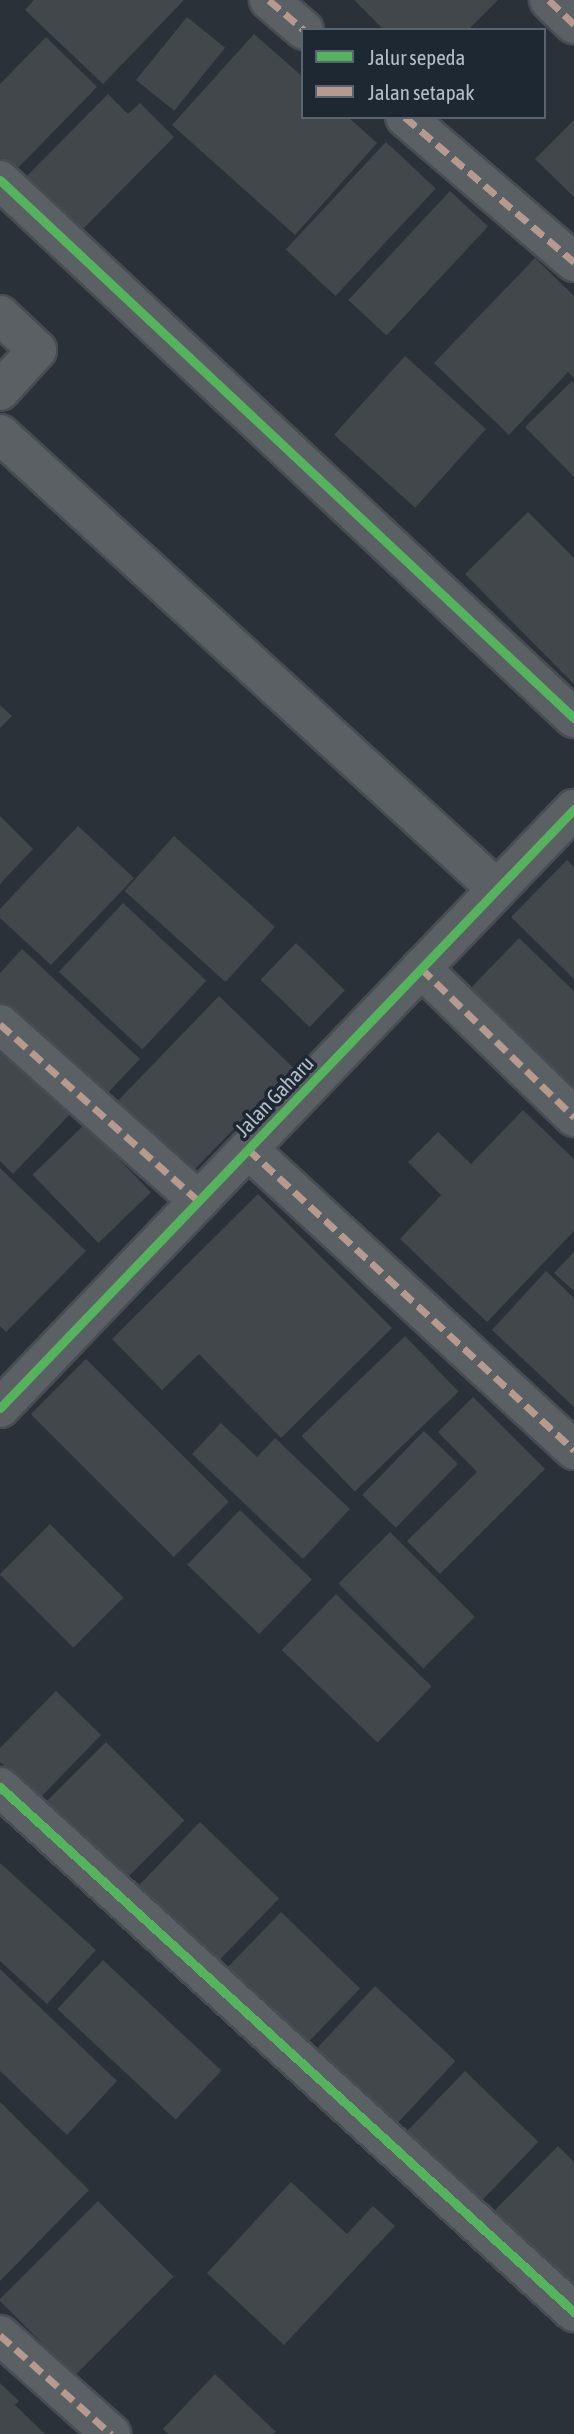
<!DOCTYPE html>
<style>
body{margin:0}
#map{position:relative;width:574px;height:2434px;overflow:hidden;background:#2b3138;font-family:"Asap Condensed",sans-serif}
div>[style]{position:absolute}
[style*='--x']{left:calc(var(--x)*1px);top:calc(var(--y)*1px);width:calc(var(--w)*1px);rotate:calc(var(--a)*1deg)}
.building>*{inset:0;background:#42474c;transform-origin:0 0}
.roads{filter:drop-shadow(2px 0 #484d53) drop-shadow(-2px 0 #484d53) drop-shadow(0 2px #484d53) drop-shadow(0 -2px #484d53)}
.minor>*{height:38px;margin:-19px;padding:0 19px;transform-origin:19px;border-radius:19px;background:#5b6065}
.quiet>*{height:7px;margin-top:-3.5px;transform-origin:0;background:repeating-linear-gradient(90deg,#b69a8f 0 14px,transparent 0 21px)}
.cycleway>*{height:9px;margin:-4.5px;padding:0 4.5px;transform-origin:4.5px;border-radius:4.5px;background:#56b35d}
span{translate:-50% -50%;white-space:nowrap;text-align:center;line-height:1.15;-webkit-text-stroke:7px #1e2832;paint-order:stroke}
.street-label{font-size:21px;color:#b5bec8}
.legend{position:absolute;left:301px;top:28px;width:245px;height:91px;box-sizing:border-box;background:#1e2832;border:2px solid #5a646e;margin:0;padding:9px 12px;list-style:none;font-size:21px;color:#b5bec8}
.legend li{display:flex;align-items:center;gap:14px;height:35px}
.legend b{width:35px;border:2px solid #5a646e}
</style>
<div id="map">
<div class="building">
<i style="clip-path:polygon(34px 0,184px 0,103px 84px,25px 10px)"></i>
<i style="clip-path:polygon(354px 0,498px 0,468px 30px,384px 30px)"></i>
<i style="left:187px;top:17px;width:49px;height:81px;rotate:39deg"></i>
<i style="clip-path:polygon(254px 34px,303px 77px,303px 117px,348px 117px,377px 143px,295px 235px,172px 125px)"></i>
<i style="clip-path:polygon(46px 37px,97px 87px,14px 172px,0 158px,0 84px)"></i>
<i style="clip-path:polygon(108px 94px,128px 114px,140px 103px,174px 137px,75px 237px,18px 185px)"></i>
<i style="clip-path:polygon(574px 120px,574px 197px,535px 159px)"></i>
<i style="left:386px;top:142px;width:68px;height:147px;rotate:43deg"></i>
<i style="left:450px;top:191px;width:52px;height:149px;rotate:43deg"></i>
<i style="clip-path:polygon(535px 258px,574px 296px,574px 378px,568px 372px,509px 435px,434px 363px)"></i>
<i style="left:405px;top:356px;width:109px;height:106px;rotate:42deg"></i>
<i style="clip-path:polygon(572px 381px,574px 384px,574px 477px,525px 427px)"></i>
<i style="clip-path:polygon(528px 512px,574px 558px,574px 684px,465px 574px)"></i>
<i style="clip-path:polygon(0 705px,12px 716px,0 728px)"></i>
<i style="clip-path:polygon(0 816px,33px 849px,0 884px)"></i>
<i style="clip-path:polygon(78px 826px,134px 878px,51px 965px,0 918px,0 909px)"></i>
<i style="left:174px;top:836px;width:136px;height:74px;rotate:42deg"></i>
<i style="clip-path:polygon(567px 860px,574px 867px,574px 979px,511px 917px)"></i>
<i style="left:123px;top:903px;width:114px;height:94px;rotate:43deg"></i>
<i style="clip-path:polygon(519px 938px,574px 991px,574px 1097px,466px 993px)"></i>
<i style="left:296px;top:943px;width:68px;height:51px;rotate:44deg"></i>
<i style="clip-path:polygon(22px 949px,140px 1059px,98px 1103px,0 1012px,0 973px)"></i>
<i style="left:219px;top:996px;width:103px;height:148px;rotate:44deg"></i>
<i style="clip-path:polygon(0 1043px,72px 1112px,13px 1174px,0 1161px)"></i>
<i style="clip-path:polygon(523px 1110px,574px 1159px,574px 1231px,487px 1322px,400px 1239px,441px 1195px,408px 1162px,438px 1132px,471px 1164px)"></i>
<i style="left:85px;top:1124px;width:95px;height:73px;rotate:46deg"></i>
<i style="clip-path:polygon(0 1168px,86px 1251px,6px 1332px,0 1326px)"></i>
<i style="clip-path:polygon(258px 1194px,392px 1328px,281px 1438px,199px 1354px,162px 1390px,112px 1339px)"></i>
<i style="clip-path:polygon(574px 1252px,574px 1291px,554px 1273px)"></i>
<i style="clip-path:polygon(546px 1271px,574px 1298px,574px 1407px,492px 1330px)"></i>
<i style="left:405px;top:1336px;width:77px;height:144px;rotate:46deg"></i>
<i style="left:86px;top:1359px;width:202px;height:78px;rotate:45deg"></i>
<i style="clip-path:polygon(473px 1397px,545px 1469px,440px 1574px,407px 1541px,477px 1472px,438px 1432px)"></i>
<i style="clip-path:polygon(221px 1423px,257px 1457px,275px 1438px,350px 1509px,303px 1559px,192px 1454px)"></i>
<i style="left:424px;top:1431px;width:47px;height:89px;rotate:44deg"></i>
<i style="left:240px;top:1510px;width:100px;height:76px;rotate:44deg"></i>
<i style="left:50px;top:1524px;width:104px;height:71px;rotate:45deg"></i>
<i style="left:390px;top:1532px;width:120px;height:73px;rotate:45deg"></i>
<i style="left:336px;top:1594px;width:133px;height:78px;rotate:44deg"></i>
<i style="clip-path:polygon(56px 1691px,101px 1735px,38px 1800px,0 1762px,0 1748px)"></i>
<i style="left:106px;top:1742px;width:111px;height:86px;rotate:45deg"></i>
<i style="left:200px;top:1822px;width:110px;height:91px;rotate:44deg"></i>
<i style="clip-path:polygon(0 1863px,96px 1950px,47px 2004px,0 1961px)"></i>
<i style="left:281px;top:1912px;width:110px;height:78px;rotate:44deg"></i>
<i style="left:103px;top:1960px;width:162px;height:67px;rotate:43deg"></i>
<i style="clip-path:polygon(0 1969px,117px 2081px,67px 2135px,0 2071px)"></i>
<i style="left:375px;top:1986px;width:110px;height:95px;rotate:43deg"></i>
<i style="left:465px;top:2071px;width:102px;height:92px;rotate:44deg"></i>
<i style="clip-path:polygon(0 2102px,89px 2190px,0 2281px)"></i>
<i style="clip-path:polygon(558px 2146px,574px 2162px,574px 2283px,563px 2294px,486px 2219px)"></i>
<i style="clip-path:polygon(291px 2182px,347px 2234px,373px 2206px,395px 2226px,284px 2345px,207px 2273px)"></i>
<i style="left:98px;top:2201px;width:107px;height:140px;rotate:45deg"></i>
<i style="clip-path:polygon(215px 2374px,276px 2432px,273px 2434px,168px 2434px,163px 2429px)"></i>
<i style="clip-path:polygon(0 2383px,19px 2401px,15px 2405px,45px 2434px,0 2434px)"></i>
</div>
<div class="roads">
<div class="minor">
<i style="--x:269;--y:0;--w:46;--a:40.6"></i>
<i style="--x:549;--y:0;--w:35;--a:44"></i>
<i style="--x:405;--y:117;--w:223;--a:40.6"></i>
<i style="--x:0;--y:180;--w:787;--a:43.15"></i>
<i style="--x:0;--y:315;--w:51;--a:43.4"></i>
<i style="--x:37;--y:350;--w:55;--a:132.1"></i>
<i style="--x:0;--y:434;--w:674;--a:42.47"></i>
<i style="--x:421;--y:968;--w:214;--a:44.2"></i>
<i style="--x:0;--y:1024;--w:266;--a:41.7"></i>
<i style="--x:248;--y:1149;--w:444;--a:42.7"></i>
<i style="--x:0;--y:1408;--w:830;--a:-46.22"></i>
<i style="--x:0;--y:1787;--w:778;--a:42.45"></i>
<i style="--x:0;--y:2335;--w:149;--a:41.7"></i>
</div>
</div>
<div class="quiet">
<i style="--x:269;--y:0;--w:46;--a:40.6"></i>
<i style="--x:549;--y:0;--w:35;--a:44"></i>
<i style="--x:405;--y:117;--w:223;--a:40.6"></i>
<i style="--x:421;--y:968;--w:214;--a:44.2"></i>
<i style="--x:0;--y:1024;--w:266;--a:41.7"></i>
<i style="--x:248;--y:1149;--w:444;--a:42.7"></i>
<i style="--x:0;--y:2335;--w:149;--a:41.7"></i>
</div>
<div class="cycleway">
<i style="--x:0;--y:180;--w:787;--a:43.15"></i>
<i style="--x:0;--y:1408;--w:830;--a:-46.22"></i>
<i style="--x:0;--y:1787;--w:778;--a:42.45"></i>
</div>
<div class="street-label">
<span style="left:274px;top:1096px;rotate:-46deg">Jalan Gaharu</span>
</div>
<ul class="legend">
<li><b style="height:9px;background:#56b35d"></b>Jalur sepeda</li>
<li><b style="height:9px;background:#b69a8f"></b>Jalan setapak</li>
</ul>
</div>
